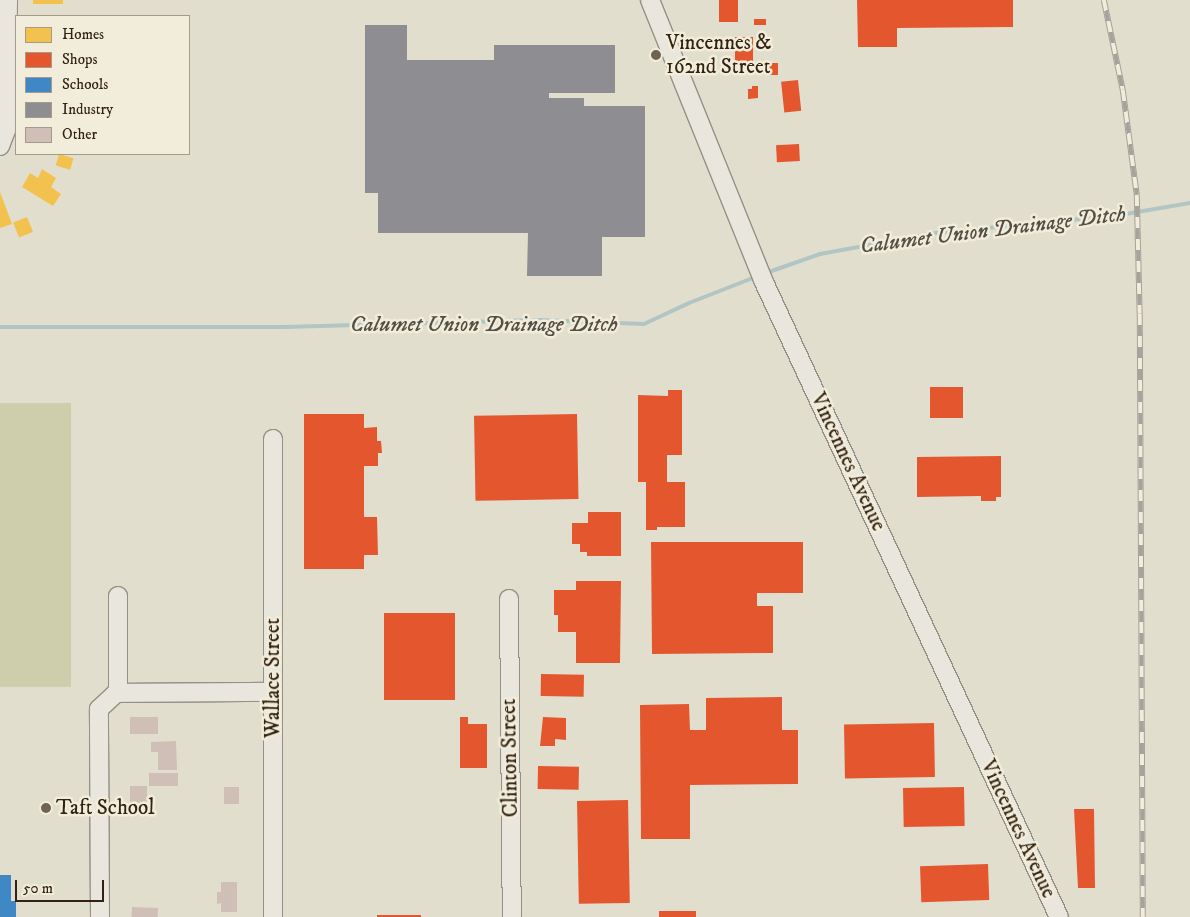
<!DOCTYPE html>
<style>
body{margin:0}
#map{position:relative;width:1190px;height:917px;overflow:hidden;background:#e2dece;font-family:"IM FELL DW Pica",serif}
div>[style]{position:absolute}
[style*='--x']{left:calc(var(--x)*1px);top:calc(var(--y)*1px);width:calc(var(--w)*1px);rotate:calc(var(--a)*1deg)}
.green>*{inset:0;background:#ceceac;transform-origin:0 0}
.homes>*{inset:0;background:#f2c14e;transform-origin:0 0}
.shops>*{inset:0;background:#e4572e;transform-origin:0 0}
.schools>*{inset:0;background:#3f88c5}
.industry>*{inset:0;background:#8d8d92}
.stream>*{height:4px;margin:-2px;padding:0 2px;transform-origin:2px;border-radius:2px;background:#b1c6c4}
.building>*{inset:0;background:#cfbfb6;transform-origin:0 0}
.roads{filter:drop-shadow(1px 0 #959086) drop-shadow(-1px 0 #959086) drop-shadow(0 1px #959086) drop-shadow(0 -1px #959086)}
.minor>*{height:18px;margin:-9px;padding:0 9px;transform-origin:9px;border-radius:9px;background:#e9e6de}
.rail>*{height:5.5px;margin-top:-2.75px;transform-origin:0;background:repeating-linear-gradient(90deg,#f1edda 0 11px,#a6a39c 0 22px);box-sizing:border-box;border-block:1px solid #a6a39c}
.dots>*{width:14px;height:14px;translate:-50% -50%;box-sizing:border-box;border:2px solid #f1edda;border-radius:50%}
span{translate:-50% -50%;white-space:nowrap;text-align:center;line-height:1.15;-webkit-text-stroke:5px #f1edda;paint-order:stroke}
.poi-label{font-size:21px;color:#332113}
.left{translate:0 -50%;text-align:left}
.street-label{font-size:21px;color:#332113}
.water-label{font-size:22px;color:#524f47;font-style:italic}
.legend{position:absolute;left:15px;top:15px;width:175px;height:140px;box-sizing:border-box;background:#f1edda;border:1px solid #a59b8a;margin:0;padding:6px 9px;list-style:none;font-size:15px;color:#332113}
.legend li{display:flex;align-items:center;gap:10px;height:25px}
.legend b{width:25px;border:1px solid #a59b8a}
.scale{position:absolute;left:15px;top:880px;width:89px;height:22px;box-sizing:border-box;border:2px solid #332113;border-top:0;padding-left:6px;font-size:15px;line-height:18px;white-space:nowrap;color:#332113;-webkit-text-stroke:4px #f1edda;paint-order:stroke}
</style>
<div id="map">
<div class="green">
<i style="left:0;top:403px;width:71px;height:284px"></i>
</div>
<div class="homes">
<i style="left:33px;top:0;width:30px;height:4px"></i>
<i style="left:59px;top:154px;width:15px;height:12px;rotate:16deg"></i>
<i style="clip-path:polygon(42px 169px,56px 178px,51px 187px,61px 194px,53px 206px,22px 187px,30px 173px,38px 178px)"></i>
<i style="clip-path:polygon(0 192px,12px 224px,0 228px)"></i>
<i style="left:27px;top:217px;width:16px;height:15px;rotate:68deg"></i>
</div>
<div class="shops">
<i style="left:719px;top:0;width:19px;height:22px"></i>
<i style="clip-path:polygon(857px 0,1013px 0,1013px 27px,897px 28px,897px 47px,858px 47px)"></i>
<i style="left:754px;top:19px;width:12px;height:6px"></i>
<i style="left:735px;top:37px;width:18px;height:29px"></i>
<i style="left:767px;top:63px;width:11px;height:12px"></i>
<i style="left:798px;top:80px;width:31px;height:17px;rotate:84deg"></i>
<i style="clip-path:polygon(752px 86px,758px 86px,758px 98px,748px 99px,748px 89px,752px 89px)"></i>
<i style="left:799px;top:144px;width:17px;height:23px;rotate:87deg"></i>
<i style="left:930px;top:387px;width:33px;height:31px"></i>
<i style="clip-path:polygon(668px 390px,682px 390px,682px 455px,667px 455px,667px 482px,685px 482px,685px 527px,657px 527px,657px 530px,646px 530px,646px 482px,638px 482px,638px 395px,668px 396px)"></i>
<i style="clip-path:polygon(304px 414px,364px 414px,364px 428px,377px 427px,377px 441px,381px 441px,382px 453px,378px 453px,378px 466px,364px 466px,364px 517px,377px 517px,378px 555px,364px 555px,364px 569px,304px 569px)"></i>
<i style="left:577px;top:414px;width:85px;height:103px;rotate:89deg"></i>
<i style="clip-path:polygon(1001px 456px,1001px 497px,996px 497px,996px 501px,981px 501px,981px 496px,917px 497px,917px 457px)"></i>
<i style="clip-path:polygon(588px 512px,621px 512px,621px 556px,587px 556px,587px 552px,580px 552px,580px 544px,572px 544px,572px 523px,588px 523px)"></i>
<i style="clip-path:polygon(651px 542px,803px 542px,803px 593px,757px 593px,757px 606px,773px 606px,773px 653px,652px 654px)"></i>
<i style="clip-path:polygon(576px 581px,621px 581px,620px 663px,576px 663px,576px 632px,558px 632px,558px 615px,554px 615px,554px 590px,576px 590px)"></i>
<i style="left:455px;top:613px;width:87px;height:71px;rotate:90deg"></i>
<i style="left:541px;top:674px;width:43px;height:22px;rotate:1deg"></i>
<i style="clip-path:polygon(782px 697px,782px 730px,798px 730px,798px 784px,690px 785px,690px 839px,641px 839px,640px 705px,689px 704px,690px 730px,706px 730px,706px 698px)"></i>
<i style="clip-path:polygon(460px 717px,468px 717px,468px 724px,487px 724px,487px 768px,460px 768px)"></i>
<i style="clip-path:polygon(543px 717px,566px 718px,566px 740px,555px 739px,555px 746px,540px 746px)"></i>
<i style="left:934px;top:723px;width:54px;height:90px;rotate:89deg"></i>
<i style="left:538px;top:766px;width:41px;height:23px;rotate:1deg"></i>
<i style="left:964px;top:787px;width:39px;height:61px;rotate:89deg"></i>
<i style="left:628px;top:800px;width:103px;height:51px;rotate:89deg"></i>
<i style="clip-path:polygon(1074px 809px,1094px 809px,1095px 888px,1078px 888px)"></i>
<i style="left:988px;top:864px;width:36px;height:68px;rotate:88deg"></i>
<i style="left:659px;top:911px;width:37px;height:6px"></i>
<i style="left:377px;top:915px;width:44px;height:2px"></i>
</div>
<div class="schools">
<i style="clip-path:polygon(0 875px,11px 875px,11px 901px,16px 901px,16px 917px,0 917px)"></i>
</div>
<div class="industry">
<i style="clip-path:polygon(365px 25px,407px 25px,407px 60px,494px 60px,494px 45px,615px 45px,615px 93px,549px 93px,549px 98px,584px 98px,584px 106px,645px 106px,645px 237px,602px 237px,602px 276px,527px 276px,528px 233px,378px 233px,378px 193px,365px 193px)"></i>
</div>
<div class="stream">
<i style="--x:766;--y:273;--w:57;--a:-19.4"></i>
<i style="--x:820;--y:254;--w:118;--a:-10.3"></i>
<i style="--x:936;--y:233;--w:179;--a:-5.5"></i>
<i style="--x:1114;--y:216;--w:77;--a:-9.7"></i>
<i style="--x:0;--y:327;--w:285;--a:0"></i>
<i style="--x:285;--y:327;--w:254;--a:-1.6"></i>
<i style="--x:539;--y:320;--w:105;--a:2.2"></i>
<i style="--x:644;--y:324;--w:50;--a:-25"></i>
<i style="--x:689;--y:303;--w:74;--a:-21.4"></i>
</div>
<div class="building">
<i style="left:158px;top:717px;width:17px;height:28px;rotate:90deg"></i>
<i style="clip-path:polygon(176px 741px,177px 770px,158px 770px,158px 752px,151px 752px,151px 742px)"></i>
<i style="left:149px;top:773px;width:29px;height:13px"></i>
<i style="left:130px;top:786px;width:17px;height:25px"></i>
<i style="left:224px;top:787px;width:15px;height:17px"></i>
<i style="clip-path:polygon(221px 882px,237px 882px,237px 912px,221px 912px,221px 903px,217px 904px,217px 892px,221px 892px)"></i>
<i style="left:132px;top:907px;width:26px;height:10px;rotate:2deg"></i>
</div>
<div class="roads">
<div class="minor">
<i style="--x:650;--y:0;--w:302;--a:68"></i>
<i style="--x:763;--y:280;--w:702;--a:65.08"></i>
<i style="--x:0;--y:146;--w:17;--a:-69"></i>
<i style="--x:6;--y:130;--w:130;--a:-89.1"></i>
<i style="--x:273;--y:439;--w:478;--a:90"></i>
<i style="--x:509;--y:599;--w:318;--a:89.5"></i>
<i style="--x:118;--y:693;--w:97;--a:-90"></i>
<i style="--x:100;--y:917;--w:208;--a:-90.3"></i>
<i style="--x:99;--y:709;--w:23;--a:-43"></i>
<i style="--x:116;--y:693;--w:157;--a:-0.4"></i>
</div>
</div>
<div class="rail">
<i style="--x:1104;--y:0;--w:92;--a:78.1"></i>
<i style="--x:1123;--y:90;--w:106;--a:82.4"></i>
<i style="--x:1137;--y:195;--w:119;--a:88.6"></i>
<i style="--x:1140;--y:314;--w:603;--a:89.71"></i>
</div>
<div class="dots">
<i style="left:656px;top:55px;background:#706354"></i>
<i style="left:46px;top:808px;background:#706354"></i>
</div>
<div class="poi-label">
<span class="left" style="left:666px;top:55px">Vincennes &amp;<br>162nd Street</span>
<span class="left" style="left:56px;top:808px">Taft School</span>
</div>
<div class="street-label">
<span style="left:848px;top:462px;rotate:65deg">Vincennes Avenue</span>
<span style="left:273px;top:678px;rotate:-90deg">Wallace Street</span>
<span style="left:510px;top:758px;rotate:-91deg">Clinton Street</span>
<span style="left:1018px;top:829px;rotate:65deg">Vincennes Avenue</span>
</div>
<div class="water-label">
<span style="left:993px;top:230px;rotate:-7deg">Calumet Union Drainage Ditch</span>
<span style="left:484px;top:325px">Calumet Union Drainage Ditch</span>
</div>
<ul class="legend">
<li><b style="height:14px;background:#f2c14e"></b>Homes</li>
<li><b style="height:14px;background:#e4572e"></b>Shops</li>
<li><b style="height:14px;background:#3f88c5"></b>Schools</li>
<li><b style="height:14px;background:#8d8d92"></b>Industry</li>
<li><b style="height:14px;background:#cfbfb6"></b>Other</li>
</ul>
<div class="scale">50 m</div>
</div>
